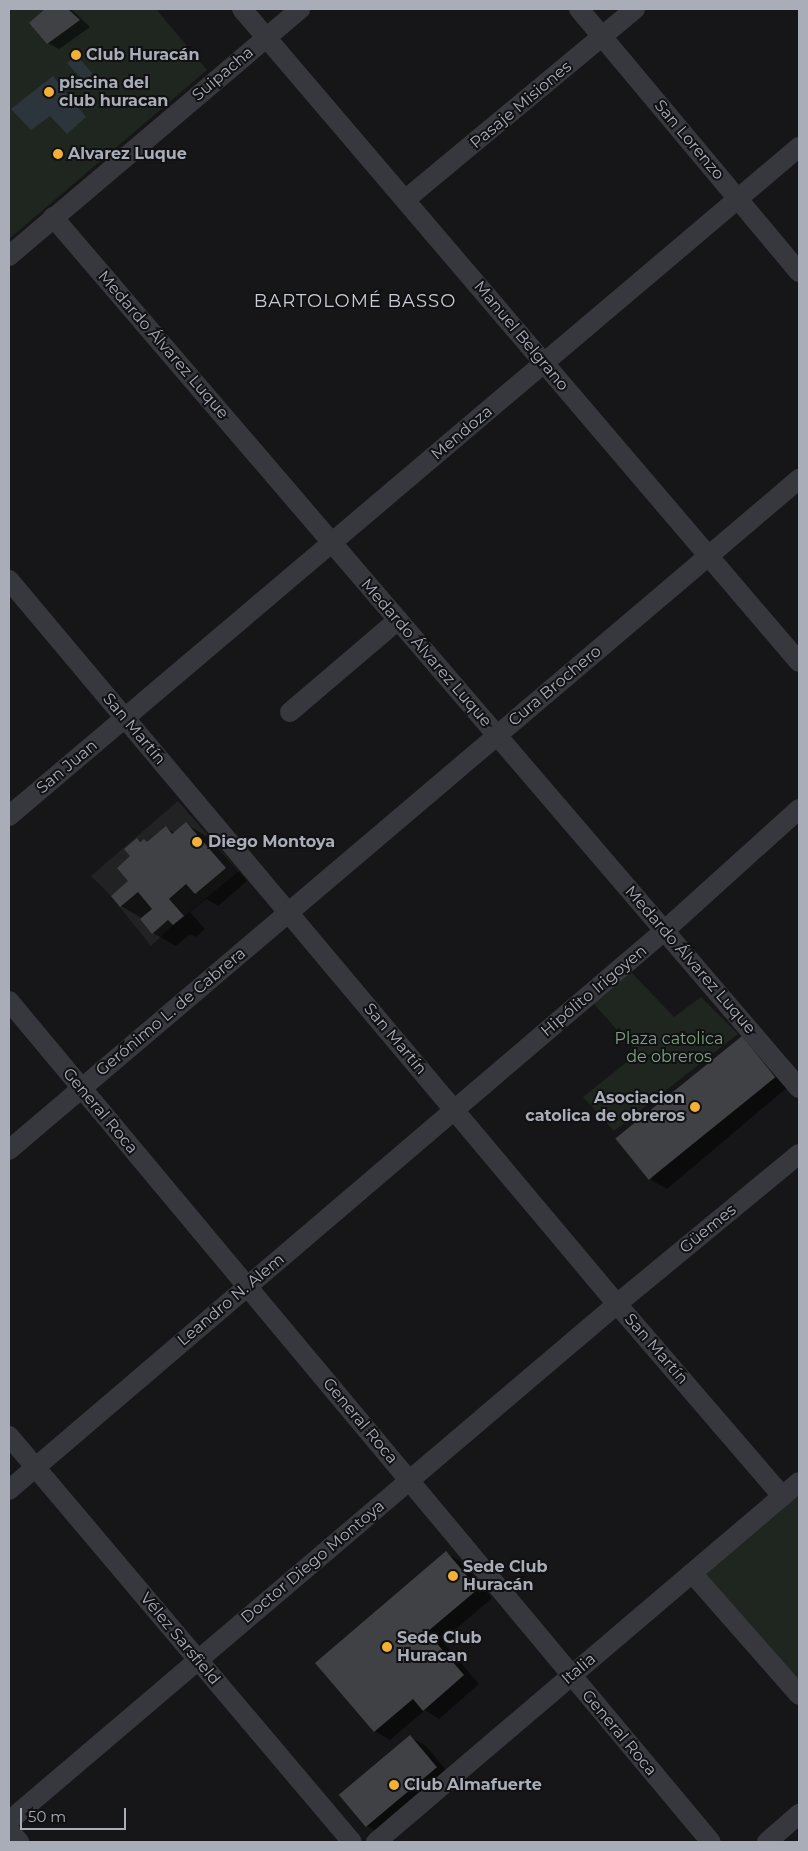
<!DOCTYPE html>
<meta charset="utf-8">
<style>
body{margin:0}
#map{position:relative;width:808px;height:1851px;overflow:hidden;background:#161618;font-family:Montserrat,sans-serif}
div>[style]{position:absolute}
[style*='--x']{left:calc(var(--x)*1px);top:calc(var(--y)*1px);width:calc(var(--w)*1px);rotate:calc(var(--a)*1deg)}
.built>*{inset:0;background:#222225}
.green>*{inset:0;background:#1e261f}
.water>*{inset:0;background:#2c353c;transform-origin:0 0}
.shadow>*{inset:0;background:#0007}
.building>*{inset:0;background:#404145;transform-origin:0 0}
.minor>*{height:20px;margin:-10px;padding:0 10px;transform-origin:10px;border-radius:10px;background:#37383d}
.dots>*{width:14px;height:14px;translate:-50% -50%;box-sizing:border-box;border:2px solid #111113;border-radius:50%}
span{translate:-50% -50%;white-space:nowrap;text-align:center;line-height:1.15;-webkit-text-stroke:4px #111113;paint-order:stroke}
.poi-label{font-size:16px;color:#a8adb8;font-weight:700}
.left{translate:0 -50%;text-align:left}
.right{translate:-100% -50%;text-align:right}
.street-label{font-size:16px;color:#a8adb8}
.park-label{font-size:16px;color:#7fa381}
.neighbourhood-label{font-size:18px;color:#c9ccd4;letter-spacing:1px}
.frame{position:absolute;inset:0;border:10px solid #a8adb8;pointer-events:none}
.scale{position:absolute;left:20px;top:1808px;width:106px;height:22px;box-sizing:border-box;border:2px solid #a8adb8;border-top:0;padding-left:6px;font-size:15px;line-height:18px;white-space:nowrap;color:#a8adb8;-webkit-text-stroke:4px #111113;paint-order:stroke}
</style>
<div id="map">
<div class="built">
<i style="clip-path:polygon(178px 801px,239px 871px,173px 925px,151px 946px,111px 896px,91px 876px)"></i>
</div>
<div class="green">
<i style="clip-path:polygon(9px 9px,156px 9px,207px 70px,9px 239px)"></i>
<i style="clip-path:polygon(631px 972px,674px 1017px,701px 997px,738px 1034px,614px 1131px,583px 1097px,638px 1053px,593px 1003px)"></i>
<i style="clip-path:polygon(799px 1493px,799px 1683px,702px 1573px)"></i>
</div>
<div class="water">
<i style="left:76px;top:55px;width:25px;height:12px;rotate:48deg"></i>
<i style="clip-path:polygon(53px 76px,86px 117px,67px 134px,50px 116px,31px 130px,11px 109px)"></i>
</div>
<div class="shadow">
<i style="clip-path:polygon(47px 9px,71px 9px,90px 27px,59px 49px,48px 43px,31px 23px)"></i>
<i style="clip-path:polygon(186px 824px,208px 837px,247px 881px,218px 906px,206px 899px,190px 912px,205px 929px,196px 937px,190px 934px,176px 946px,153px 933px,143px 919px,121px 906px,113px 896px,130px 881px,132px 856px,137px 840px,148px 843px,166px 828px,175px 833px)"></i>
<i style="clip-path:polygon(742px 1038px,789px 1086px,667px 1189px,651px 1180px)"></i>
<i style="clip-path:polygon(446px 1553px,461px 1562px,492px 1598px,442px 1641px,479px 1684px,439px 1719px,425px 1710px,390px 1740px,375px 1731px)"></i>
<i style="clip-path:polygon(410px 1737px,426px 1746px,451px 1776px,383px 1835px,367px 1826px)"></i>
</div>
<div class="building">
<i style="clip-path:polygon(45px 9px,68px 9px,80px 20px,47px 44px,29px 23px)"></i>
<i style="clip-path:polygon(186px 822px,226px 868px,195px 894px,186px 884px,169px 899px,184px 916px,173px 925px,168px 920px,152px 934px,140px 919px,152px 909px,138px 892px,120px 907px,111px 896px,128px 881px,117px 868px,130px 856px,124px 849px,137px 838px,140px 842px,144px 839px,147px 842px,166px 826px,172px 834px)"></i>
<i style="left:742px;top:1036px;width:53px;height:163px;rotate:51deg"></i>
<i style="clip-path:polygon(446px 1551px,478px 1589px,427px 1632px,464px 1675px,423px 1711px,413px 1699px,374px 1732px,315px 1663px)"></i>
<i style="left:410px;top:1735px;width:42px;height:93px;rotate:50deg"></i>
</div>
<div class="minor">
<i style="--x:242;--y:9;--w:858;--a:49.54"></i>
<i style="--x:579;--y:9;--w:343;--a:50.1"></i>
<i style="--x:405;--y:200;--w:299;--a:-39.7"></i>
<i style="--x:53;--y:217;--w:1147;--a:49.42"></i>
<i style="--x:9;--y:256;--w:382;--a:-40.3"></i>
<i style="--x:9;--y:580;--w:945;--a:49.98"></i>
<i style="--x:617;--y:1304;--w:253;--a:49.3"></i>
<i style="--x:290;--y:712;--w:142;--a:-40.4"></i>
<i style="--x:9;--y:816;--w:1035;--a:-40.26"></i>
<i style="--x:9;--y:1001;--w:1095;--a:50.15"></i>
<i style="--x:9;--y:1150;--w:1037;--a:-40.34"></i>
<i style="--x:9;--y:1436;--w:531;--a:49.81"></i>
<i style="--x:9;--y:1490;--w:861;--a:-40.48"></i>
<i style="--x:664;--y:931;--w:182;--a:-42.1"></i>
<i style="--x:692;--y:1573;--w:162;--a:48.7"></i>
<i style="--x:9;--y:1821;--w:798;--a:-40.38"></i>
<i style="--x:617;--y:1304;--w:236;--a:-39.5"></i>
<i style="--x:9;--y:1830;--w:16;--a:50"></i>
<i style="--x:376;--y:1842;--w:555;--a:-40.4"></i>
<i style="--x:767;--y:1842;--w:43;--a:-41.2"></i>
</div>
<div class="dots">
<i style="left:76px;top:55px;background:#f2b134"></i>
<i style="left:49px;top:92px;background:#f2b134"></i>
<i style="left:58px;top:154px;background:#f2b134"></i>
<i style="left:197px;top:842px;background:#f2b134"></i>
<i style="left:695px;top:1107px;background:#f2b134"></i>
<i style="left:453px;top:1576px;background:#f2b134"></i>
<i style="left:387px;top:1647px;background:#f2b134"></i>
<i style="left:394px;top:1785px;background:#f2b134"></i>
</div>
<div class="poi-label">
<span class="left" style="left:86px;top:55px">Club Huracán</span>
<span class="left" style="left:59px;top:92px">piscina del<br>club huracan</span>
<span class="left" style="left:68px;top:154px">Alvarez Luque</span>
<span class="left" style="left:208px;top:842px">Diego Montoya</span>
<span class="right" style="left:685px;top:1107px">Asociacion<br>catolica de obreros</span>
<span class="left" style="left:463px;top:1576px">Sede Club<br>Huracán</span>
<span class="left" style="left:397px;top:1647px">Sede Club<br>Huracan</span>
<span class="left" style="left:404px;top:1785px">Club Almafuerte</span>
</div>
<div class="street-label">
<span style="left:223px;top:74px;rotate:-40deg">Suipacha</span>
<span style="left:521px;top:105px;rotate:-40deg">Pasaje Misiones</span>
<span style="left:689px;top:140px;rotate:50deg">San Lorenzo</span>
<span style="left:521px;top:336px;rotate:50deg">Manuel Belgrano</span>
<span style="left:163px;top:345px;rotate:49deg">Medardo Álvarez Luque</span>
<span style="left:462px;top:433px;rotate:-40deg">Mendoza</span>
<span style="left:426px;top:653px;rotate:49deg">Medardo Álvarez Luque</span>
<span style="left:555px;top:686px;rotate:-40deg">Cura Brochero</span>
<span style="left:134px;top:729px;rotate:50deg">San Martín</span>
<span style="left:67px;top:767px;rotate:-40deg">San Juan</span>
<span style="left:690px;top:960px;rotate:49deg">Medardo Álvarez Luque</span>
<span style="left:594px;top:991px;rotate:-40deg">Hipólito Irigoyen</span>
<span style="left:171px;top:1012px;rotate:-40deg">Gerónimo L. de Cabrera</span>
<span style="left:395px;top:1039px;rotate:50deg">San Martín</span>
<span style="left:100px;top:1111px;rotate:50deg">General Roca</span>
<span style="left:708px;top:1229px;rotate:-39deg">Güemes</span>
<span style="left:231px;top:1300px;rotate:-40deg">Leandro N. Alem</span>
<span style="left:656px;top:1349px;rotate:49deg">San Martín</span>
<span style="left:360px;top:1421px;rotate:50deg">General Roca</span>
<span style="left:313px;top:1562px;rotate:-40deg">Doctor Diego Montoya</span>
<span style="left:180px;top:1639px;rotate:50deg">Vélez Sarsfield</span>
<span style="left:579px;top:1669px;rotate:-40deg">Italia</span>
<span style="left:619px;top:1733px;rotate:50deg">General Roca</span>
</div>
<div class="park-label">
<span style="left:669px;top:1048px">Plaza catolica<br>de obreros</span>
</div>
<div class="neighbourhood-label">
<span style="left:355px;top:301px">BARTOLOMÉ BASSO</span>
</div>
<div class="frame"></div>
<div class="scale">50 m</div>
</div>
